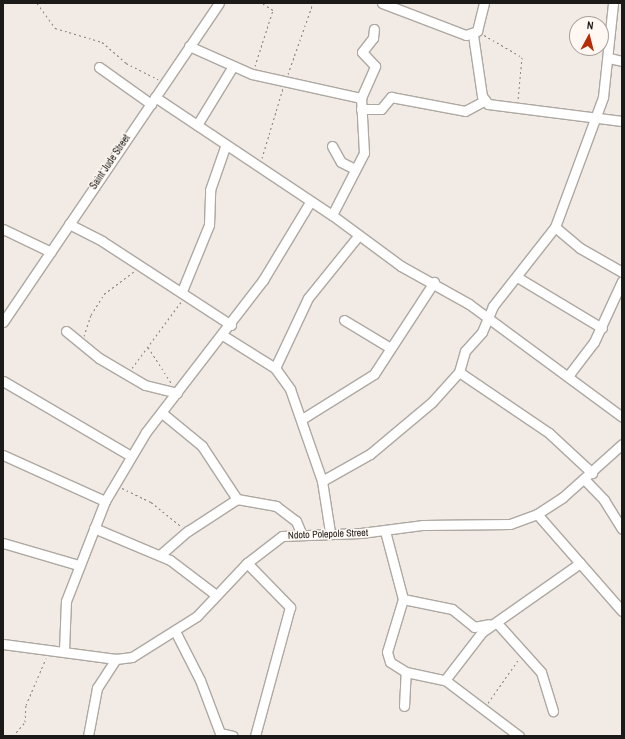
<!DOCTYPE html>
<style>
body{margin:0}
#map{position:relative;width:625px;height:739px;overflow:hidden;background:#f1eae5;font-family:"Archivo Narrow",sans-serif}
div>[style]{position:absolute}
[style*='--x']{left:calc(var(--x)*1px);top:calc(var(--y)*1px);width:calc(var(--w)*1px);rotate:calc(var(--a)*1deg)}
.path>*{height:1px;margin-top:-0.5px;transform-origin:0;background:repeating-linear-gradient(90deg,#888380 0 2px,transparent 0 5px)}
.roads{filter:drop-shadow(1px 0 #aea8a2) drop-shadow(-1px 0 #aea8a2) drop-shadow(0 1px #aea8a2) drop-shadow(0 -1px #aea8a2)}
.minor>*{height:9px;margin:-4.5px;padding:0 4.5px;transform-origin:4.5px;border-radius:4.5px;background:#fff}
span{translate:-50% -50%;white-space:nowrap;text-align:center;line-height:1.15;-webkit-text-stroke:3px #fff8f2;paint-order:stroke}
.street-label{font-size:10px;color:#1c1a18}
.frame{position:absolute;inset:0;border:4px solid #1c1a18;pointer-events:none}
.north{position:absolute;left:569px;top:16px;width:40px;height:40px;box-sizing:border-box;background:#fff8f2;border:1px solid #a49f9b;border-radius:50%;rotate:7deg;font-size:11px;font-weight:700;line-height:16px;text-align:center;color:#1c1a18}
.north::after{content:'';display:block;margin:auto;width:14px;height:18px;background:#b62c07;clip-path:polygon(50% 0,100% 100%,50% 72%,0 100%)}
</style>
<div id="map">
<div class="path">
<i style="--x:37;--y:3;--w:31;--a:54"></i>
<i style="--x:55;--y:28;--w:49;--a:16.6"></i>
<i style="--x:102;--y:42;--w:32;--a:41"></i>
<i style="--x:126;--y:63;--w:36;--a:27"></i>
<i style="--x:484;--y:35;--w:44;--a:30.1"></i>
<i style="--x:522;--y:57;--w:43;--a:95.3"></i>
<i style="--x:255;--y:66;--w:59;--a:-72.2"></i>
<i style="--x:273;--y:10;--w:13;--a:-148"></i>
<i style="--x:288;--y:74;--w:75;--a:-70.6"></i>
<i style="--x:262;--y:158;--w:73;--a:-73.3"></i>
<i style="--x:84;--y:336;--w:22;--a:-72"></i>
<i style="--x:91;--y:315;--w:25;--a:-58"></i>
<i style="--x:104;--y:294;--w:38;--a:-37"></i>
<i style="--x:148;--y:347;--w:44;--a:57"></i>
<i style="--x:132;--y:368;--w:82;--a:-53.4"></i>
<i style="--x:122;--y:488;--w:32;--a:26"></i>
<i style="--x:151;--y:502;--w:38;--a:39"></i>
<i style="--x:488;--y:703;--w:52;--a:-55.1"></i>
<i style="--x:13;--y:736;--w:18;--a:-49"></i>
<i style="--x:25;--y:722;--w:17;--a:-87"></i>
<i style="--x:26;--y:705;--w:51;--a:-66.9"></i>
</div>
<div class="roads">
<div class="minor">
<i style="--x:382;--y:3;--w:90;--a:20.9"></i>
<i style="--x:466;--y:35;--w:12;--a:-20"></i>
<i style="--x:477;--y:31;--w:29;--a:-76"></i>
<i style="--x:473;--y:35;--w:62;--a:81.6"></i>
<i style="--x:482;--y:96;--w:10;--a:53"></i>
<i style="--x:488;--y:104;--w:135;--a:7.2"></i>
<i style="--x:189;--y:46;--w:69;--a:24"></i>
<i style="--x:252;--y:74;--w:112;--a:12.4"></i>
<i style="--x:609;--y:58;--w:13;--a:13"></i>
<i style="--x:99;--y:67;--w:64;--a:35.4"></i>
<i style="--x:155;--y:97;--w:213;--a:33.7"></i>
<i style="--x:332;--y:215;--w:86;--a:36.5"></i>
<i style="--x:401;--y:266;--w:78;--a:29.2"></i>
<i style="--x:469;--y:304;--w:190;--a:36.4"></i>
<i style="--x:361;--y:109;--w:20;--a:0"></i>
<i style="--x:381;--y:109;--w:16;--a:-50"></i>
<i style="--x:391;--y:97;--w:75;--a:10.7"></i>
<i style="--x:465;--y:111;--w:21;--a:-28"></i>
<i style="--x:197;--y:125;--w:69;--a:-58.6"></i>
<i style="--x:332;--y:146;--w:18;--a:61"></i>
<i style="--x:341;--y:162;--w:16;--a:27"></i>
<i style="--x:332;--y:215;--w:70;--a:-62.7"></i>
<i style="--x:364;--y:153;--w:55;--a:-93.1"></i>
<i style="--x:361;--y:98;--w:35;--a:-66"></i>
<i style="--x:375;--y:66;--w:19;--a:-133"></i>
<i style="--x:362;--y:52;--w:18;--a:-52"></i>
<i style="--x:373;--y:38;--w:9;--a:-84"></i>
<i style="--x:69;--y:224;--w:37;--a:27"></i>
<i style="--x:102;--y:241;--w:154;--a:33.1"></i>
<i style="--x:555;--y:227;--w:33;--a:40"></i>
<i style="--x:580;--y:248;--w:48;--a:29.7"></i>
<i style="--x:3;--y:229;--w:53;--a:25.6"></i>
<i style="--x:517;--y:277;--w:99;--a:31"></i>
<i style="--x:182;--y:291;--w:71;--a:-67.8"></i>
<i style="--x:209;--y:225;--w:35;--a:-88"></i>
<i style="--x:210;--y:190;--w:46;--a:-70.8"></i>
<i style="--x:344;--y:320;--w:52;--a:31"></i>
<i style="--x:3;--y:322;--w:385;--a:-55.9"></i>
<i style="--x:66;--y:331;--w:43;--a:39.3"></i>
<i style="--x:99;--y:358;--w:53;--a:30.4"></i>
<i style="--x:145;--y:385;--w:33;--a:14"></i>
<i style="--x:224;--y:336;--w:60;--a:32.1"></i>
<i style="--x:275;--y:368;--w:26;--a:54"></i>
<i style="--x:290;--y:389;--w:97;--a:70.8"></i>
<i style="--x:322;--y:481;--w:52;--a:81.1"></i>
<i style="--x:275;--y:368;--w:77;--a:-64.8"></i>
<i style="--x:308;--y:298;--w:80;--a:-51.1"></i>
<i style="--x:459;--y:372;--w:109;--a:34.1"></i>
<i style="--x:549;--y:433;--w:59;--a:42.9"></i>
<i style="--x:568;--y:376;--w:43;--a:-52.6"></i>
<i style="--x:594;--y:342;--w:67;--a:-65.3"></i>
<i style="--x:3;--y:381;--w:148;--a:30.4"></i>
<i style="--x:162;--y:413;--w:52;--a:39.5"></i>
<i style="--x:202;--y:446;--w:64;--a:56.6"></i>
<i style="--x:237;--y:499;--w:40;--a:10"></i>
<i style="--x:276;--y:506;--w:25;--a:37"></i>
<i style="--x:296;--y:521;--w:13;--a:67"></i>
<i style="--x:302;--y:419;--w:85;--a:-32"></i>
<i style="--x:374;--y:374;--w:110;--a:-56.9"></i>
<i style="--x:3;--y:455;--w:112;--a:24.3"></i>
<i style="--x:585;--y:480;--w:28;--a:46"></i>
<i style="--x:604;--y:500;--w:34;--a:58"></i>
<i style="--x:322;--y:481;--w:55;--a:-29.4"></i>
<i style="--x:370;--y:454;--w:81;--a:-40"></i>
<i style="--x:432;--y:402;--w:40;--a:-48"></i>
<i style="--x:459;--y:372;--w:22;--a:-74"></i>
<i style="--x:465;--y:351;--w:25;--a:-48"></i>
<i style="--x:482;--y:332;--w:28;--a:-67"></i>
<i style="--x:493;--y:306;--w:100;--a:-51.9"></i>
<i style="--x:555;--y:227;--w:139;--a:-69.7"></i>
<i style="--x:603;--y:97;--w:95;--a:-83.9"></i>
<i style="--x:537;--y:514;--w:129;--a:48.8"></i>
<i style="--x:94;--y:528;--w:82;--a:22.8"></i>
<i style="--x:170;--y:560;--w:58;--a:37.3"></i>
<i style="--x:385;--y:531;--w:70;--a:75.2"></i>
<i style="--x:403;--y:599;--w:55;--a:106.8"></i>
<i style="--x:387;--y:652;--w:10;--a:73"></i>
<i style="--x:390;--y:662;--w:19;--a:32"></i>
<i style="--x:406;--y:672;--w:40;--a:12"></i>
<i style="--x:445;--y:680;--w:93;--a:37.1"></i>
<i style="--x:3;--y:543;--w:78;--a:16.3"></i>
<i style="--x:160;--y:555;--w:37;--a:-41"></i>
<i style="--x:188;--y:531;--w:59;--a:-33.1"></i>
<i style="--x:247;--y:563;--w:62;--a:45.7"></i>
<i style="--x:290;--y:607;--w:134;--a:105.2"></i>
<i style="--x:403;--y:599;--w:50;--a:11.5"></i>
<i style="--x:452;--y:609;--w:28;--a:39"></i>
<i style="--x:474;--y:627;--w:15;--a:-11"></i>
<i style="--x:497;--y:623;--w:66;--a:48.1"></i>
<i style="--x:541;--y:672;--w:41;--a:72.9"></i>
<i style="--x:175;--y:631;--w:55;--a:63"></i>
<i style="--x:200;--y:680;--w:60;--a:69.4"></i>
<i style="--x:3;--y:644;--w:114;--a:7.6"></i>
<i style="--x:116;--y:659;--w:16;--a:-7"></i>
<i style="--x:132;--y:657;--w:77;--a:-32.2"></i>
<i style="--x:197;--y:616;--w:73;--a:-46.7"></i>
<i style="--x:247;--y:563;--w:44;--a:-37.6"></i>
<i style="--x:282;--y:536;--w:79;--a:-2.2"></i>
<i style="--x:361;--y:533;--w:63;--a:-7.4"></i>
<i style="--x:423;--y:525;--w:87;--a:-0.7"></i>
<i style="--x:510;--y:524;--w:29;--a:-20"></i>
<i style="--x:537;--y:514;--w:31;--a:-33"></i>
<i style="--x:563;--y:497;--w:79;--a:-41.9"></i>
<i style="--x:64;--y:650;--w:49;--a:-87.7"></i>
<i style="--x:66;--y:601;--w:107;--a:-68.7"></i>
<i style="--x:105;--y:501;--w:80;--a:-59.3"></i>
<i style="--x:146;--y:432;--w:192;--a:-52.4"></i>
<i style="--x:263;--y:280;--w:91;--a:-58.9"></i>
<i style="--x:445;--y:680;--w:61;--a:-52.4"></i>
<i style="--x:482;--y:632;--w:120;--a:-35.1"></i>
<i style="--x:404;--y:706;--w:34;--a:-87"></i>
<i style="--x:221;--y:733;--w:12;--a:14"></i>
<i style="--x:88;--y:736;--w:49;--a:-79.4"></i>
<i style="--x:97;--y:688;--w:35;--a:-57"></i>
</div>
</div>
<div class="street-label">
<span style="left:110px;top:162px;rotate:-56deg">Saint Jude Street</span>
<span style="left:328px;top:534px;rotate:-2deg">Ndoto Polepole Street</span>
</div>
<div class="frame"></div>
<div class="north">N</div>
</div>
